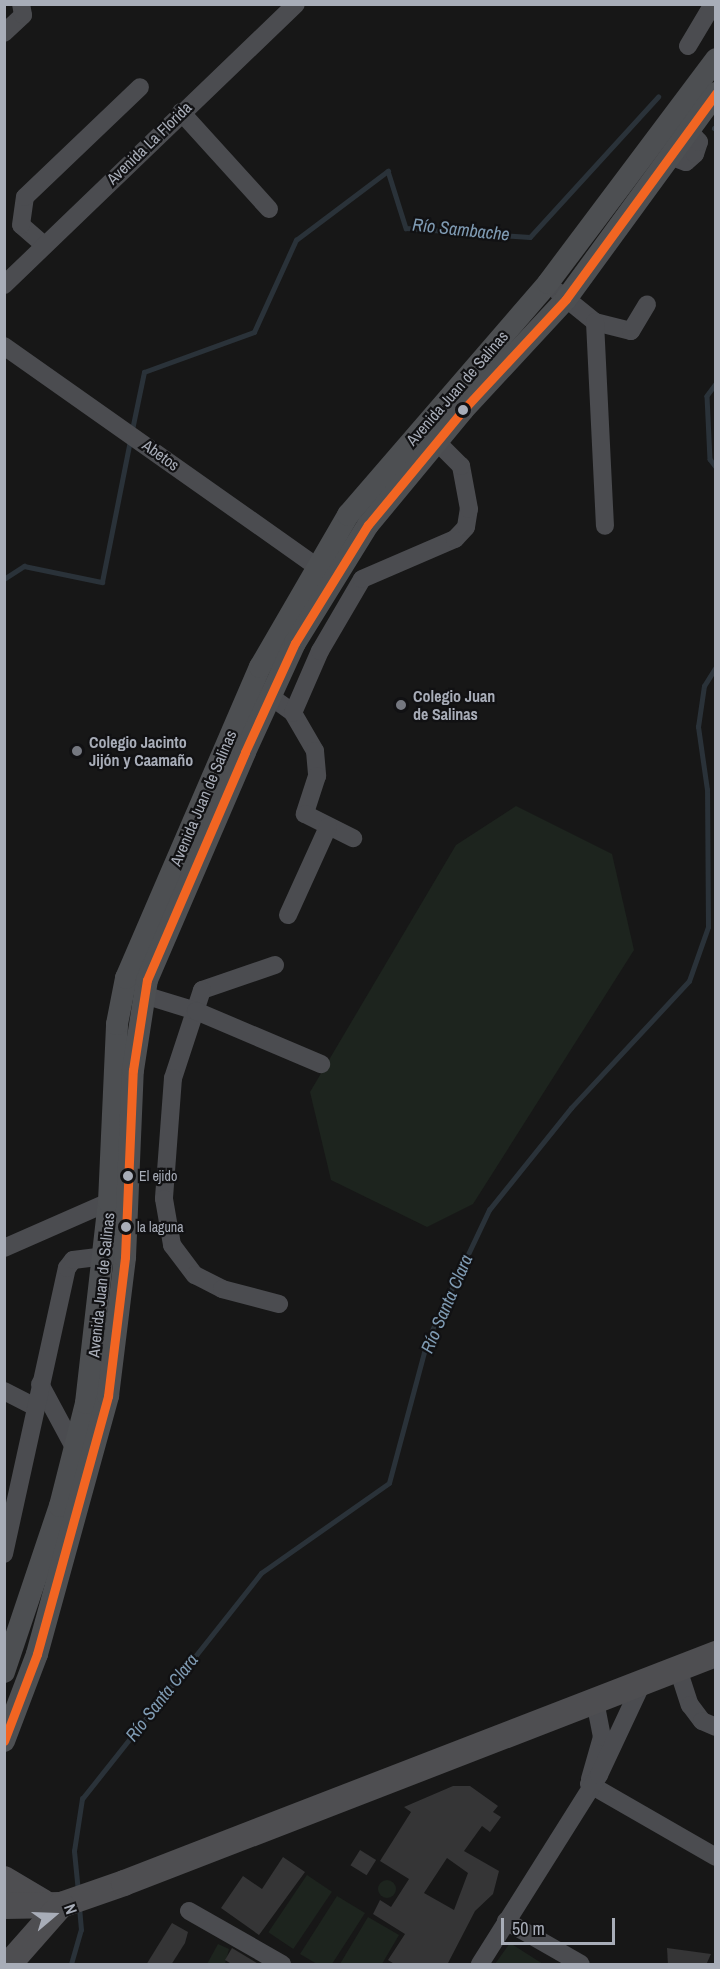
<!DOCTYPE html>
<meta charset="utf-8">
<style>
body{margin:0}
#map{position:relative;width:720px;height:1969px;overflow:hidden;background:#171717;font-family:"Archivo Narrow",sans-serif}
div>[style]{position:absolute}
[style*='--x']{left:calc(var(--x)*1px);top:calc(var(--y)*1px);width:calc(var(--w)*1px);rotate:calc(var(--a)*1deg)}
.green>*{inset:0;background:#1d241e;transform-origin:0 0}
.round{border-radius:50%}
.stream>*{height:4.5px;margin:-2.25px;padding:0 2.25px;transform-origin:2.25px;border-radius:2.25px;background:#2a3239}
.building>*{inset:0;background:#353536;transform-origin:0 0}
.minor>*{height:18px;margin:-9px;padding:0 9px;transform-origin:9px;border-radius:9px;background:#4b4c50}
.major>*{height:22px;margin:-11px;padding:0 11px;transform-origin:11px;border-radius:11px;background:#4d4f52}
.highway>*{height:26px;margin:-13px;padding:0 13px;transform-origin:13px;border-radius:13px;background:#4e4e51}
.bus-1>*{height:9px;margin:-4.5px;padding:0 4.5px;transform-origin:4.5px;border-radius:4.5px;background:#f26522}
.dots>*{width:16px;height:16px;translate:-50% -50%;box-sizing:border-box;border:3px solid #111113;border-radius:50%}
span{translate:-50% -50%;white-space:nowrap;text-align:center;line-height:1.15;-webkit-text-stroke:4.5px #111113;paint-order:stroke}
.bus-label{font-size:14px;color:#a8adb8}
.left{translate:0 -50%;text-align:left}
.street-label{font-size:16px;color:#a8adb8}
.poi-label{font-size:16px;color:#a8adb8;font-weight:700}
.water-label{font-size:18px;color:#7f9bb3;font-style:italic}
.frame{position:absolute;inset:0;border:6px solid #a8adb8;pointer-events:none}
.north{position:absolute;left:24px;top:1885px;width:60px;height:60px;-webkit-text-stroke:4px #111113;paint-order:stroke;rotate:71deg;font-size:16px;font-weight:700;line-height:24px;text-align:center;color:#a8adb8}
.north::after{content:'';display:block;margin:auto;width:21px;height:27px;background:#a8adb8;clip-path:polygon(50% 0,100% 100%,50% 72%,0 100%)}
.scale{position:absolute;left:501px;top:1918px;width:114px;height:27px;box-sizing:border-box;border:3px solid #a8adb8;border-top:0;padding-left:8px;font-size:18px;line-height:21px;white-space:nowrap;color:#a8adb8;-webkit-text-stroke:4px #111113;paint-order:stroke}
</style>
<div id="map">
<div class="green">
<i style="clip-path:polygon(516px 806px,612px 854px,634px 950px,473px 1204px,427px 1227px,331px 1180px,310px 1092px,456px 845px)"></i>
<i style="left:307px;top:1875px;width:30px;height:69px;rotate:34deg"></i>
<i class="round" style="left:378px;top:1880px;width:18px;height:18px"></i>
<i style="clip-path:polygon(337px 1896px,365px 1913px,332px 1964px,317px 1964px,300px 1954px)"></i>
<i style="clip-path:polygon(368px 1917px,399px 1935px,382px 1964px,340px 1964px)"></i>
<i style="clip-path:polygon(510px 1943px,543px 1964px,495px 1964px)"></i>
<i style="clip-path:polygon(218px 1944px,229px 1949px,225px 1964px,207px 1964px)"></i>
</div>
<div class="stream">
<i style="--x:714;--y:128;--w:2;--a:27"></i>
<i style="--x:716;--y:384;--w:15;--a:127"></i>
<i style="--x:707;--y:396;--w:63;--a:87.3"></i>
<i style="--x:710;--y:459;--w:10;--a:53"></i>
<i style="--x:132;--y:430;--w:59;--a:-78.3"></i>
<i style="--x:144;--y:372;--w:117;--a:-20"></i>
<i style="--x:254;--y:332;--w:101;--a:-65.5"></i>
<i style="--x:296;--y:240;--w:115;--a:-36.9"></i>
<i style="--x:388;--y:171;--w:60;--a:72.5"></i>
<i style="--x:406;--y:228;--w:124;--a:4.2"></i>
<i style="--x:530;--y:237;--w:190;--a:-47.6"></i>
<i style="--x:4;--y:579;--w:24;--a:-33"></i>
<i style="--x:24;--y:566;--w:80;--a:11.6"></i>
<i style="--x:102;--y:582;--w:144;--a:-78.8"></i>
<i style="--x:78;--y:1892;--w:41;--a:-95.6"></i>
<i style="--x:74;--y:1851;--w:53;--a:-81.3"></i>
<i style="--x:82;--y:1799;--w:288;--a:-51.6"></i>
<i style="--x:261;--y:1573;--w:156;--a:-35.1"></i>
<i style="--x:389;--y:1483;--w:147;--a:-75"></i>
<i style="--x:427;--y:1341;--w:145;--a:-64.7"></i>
<i style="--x:489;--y:1210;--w:131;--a:-51.2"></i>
<i style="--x:571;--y:1108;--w:173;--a:-47.1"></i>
<i style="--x:689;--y:981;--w:57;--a:-70.6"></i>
<i style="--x:708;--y:927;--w:137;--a:-90.4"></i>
<i style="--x:707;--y:790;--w:64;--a:-98.1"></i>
<i style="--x:698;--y:727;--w:41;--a:-81.7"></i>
<i style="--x:704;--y:686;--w:22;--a:-58"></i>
<i style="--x:71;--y:1964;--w:35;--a:-74"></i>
<i style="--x:81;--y:1930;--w:24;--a:-95"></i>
</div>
<div class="building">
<i style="clip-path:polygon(evenodd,453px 1786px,470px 1786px,498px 1806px,493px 1812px,501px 1817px,490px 1832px,482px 1826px,464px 1851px,499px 1871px,493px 1894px,475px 1911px,447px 1965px,396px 1965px,388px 1960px,405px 1934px,373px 1914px,380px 1900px,391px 1907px,409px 1879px,380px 1861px,411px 1812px,404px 1807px,453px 1786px,447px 1858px,468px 1873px,454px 1910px,424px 1893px,447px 1858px)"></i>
<i style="left:360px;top:1850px;width:19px;height:18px;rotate:32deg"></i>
<i style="clip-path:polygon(283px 1857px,305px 1872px,259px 1935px,221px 1908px,243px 1876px,262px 1889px)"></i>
<i style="clip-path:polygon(172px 1923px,188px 1932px,185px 1943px,171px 1965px,146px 1965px)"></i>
<i style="clip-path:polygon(232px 1948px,260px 1965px,233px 1965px,225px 1960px)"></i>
<i style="clip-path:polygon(667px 1948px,711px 1954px,706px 1965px,668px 1965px)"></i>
</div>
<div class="minor">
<i style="--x:4;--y:33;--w:26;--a:-43"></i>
<i style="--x:23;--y:15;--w:11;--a:-100"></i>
<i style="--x:688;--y:46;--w:49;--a:-59.2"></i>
<i style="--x:181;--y:112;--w:131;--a:47.8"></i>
<i style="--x:670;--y:156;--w:17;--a:21"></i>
<i style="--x:686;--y:162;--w:12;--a:-42"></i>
<i style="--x:695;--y:154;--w:13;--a:-72"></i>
<i style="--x:699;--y:142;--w:16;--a:-130"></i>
<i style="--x:44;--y:245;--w:30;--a:-139"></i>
<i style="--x:21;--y:225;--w:28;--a:-82"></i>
<i style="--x:25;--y:197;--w:159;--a:-43.7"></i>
<i style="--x:4;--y:285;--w:405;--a:-43.9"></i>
<i style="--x:558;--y:292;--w:48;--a:39"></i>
<i style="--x:595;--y:322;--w:37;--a:14"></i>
<i style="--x:631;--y:331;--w:31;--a:-59"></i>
<i style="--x:595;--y:322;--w:204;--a:87.2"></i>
<i style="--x:4;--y:346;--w:383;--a:35.2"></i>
<i style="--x:270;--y:696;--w:29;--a:36"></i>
<i style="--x:293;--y:713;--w:44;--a:59.9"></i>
<i style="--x:315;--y:751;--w:25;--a:85"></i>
<i style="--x:317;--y:776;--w:40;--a:108"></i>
<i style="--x:305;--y:814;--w:54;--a:26.6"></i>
<i style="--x:293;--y:713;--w:68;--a:-66.5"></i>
<i style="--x:320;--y:651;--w:83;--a:-59.7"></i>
<i style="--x:362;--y:579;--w:101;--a:-23.3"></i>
<i style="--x:455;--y:539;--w:16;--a:-47"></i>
<i style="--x:466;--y:527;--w:18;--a:-81"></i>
<i style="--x:469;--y:509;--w:44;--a:-100.5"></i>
<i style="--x:461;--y:466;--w:35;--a:-135"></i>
<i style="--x:288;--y:915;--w:97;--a:-65.6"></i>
<i style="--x:275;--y:965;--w:77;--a:161.1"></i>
<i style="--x:202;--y:990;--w:93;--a:108.2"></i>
<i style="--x:173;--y:1078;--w:121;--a:94.3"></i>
<i style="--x:164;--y:1199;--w:47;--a:80.1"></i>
<i style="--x:172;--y:1245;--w:38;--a:53"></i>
<i style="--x:195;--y:1275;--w:30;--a:27"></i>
<i style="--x:222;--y:1289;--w:59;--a:14.7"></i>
<i style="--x:144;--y:995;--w:54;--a:17.1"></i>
<i style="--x:196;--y:1011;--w:136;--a:23"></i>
<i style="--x:4;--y:1248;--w:115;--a:-23.7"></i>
<i style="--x:40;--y:1384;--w:74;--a:61.7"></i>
<i style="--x:4;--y:1391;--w:33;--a:27"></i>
<i style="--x:4;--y:1554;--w:293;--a:-77.6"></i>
<i style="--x:67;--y:1268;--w:10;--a:-53"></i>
<i style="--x:73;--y:1260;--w:41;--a:-7"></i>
<i style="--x:678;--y:1669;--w:38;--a:72"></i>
<i style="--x:690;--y:1705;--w:20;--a:53"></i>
<i style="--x:702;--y:1721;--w:15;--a:23"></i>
<i style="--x:590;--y:1779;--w:44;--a:-74.1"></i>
<i style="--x:602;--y:1737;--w:37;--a:-101"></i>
<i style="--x:589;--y:1784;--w:146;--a:29.9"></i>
<i style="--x:189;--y:1911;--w:107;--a:29.7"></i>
<i style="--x:506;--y:1921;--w:86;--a:29.8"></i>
<i style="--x:480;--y:1964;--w:223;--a:-57.8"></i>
<i style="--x:599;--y:1775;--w:102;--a:-64.9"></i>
</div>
<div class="major">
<i style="--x:4;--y:1672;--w:175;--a:-71.4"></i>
<i style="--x:60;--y:1506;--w:106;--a:-75.8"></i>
<i style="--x:86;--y:1403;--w:202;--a:-83.5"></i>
<i style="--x:109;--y:1202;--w:178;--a:-87.4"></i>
<i style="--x:117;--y:1024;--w:47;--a:-78.9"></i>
<i style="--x:126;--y:978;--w:339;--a:-66.7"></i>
<i style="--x:260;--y:667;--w:176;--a:-59.9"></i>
<i style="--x:348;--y:515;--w:306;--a:-49.2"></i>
<i style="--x:548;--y:283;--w:280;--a:-53.1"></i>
<i style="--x:4;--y:1741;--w:93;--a:-69.2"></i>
<i style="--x:37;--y:1654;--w:268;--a:-74.6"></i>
<i style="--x:108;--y:1396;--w:140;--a:-83"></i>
<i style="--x:125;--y:1257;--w:187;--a:-87.6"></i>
<i style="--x:133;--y:1070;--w:91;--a:-81.2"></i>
<i style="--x:147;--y:980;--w:248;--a:-66.7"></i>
<i style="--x:245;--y:752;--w:120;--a:-65.4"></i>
<i style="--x:295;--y:643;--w:139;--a:-58.3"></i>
<i style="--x:368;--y:525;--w:149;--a:-50.4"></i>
<i style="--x:463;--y:410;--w:151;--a:-47.1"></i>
<i style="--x:566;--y:299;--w:255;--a:-53.9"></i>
</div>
<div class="highway">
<i style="--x:4;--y:1879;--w:45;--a:30.5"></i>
<i style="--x:4;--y:1906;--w:57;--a:-1"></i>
<i style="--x:61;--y:1905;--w:67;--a:-19.2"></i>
<i style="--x:124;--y:1883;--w:635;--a:-21.15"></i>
<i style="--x:9;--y:1964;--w:79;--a:-48.6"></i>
</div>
<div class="bus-1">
<i style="--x:4;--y:1741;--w:93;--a:-69.2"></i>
<i style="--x:37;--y:1654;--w:268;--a:-74.6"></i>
<i style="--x:108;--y:1396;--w:140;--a:-83"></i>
<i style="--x:125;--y:1257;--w:187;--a:-87.6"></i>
<i style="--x:133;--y:1070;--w:91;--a:-81.2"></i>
<i style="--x:147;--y:980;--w:248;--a:-66.7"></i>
<i style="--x:245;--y:752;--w:120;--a:-65.4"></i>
<i style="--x:295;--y:643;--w:139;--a:-58.3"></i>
<i style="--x:368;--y:525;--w:149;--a:-50.4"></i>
<i style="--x:463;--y:410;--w:151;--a:-47.1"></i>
<i style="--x:566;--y:299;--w:255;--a:-53.9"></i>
</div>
<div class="dots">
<i style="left:463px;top:410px;background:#a8adb8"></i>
<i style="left:401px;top:705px;background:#757880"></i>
<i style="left:77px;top:751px;background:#757880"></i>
<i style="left:128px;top:1176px;background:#a8adb8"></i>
<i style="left:126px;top:1227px;background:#a8adb8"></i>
</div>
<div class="bus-label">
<span class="left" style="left:139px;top:1176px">El ejido</span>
<span class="left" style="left:137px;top:1227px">la laguna</span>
</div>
<div class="street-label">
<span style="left:149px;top:143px;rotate:-44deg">Avenida La Florida</span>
<span style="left:457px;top:388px;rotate:-49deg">Avenida Juan de Salinas</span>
<span style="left:161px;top:455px;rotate:36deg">Abetos</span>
<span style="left:203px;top:798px;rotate:-67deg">Avenida Juan de Salinas</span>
<span style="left:101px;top:1285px;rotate:-84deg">Avenida Juan de Salinas</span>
</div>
<div class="poi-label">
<span class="left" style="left:413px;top:705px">Colegio Juan<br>de Salinas</span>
<span class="left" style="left:89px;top:751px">Colegio Jacinto<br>Jijón y Caamaño</span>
</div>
<div class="water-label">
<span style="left:461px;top:230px;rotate:6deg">Río Sambache</span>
<span style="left:447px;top:1304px;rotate:-67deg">Río Santa Clara</span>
<span style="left:162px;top:1698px;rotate:-52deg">Río Santa Clara</span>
</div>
<div class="frame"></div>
<div class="north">N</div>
<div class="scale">50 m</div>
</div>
